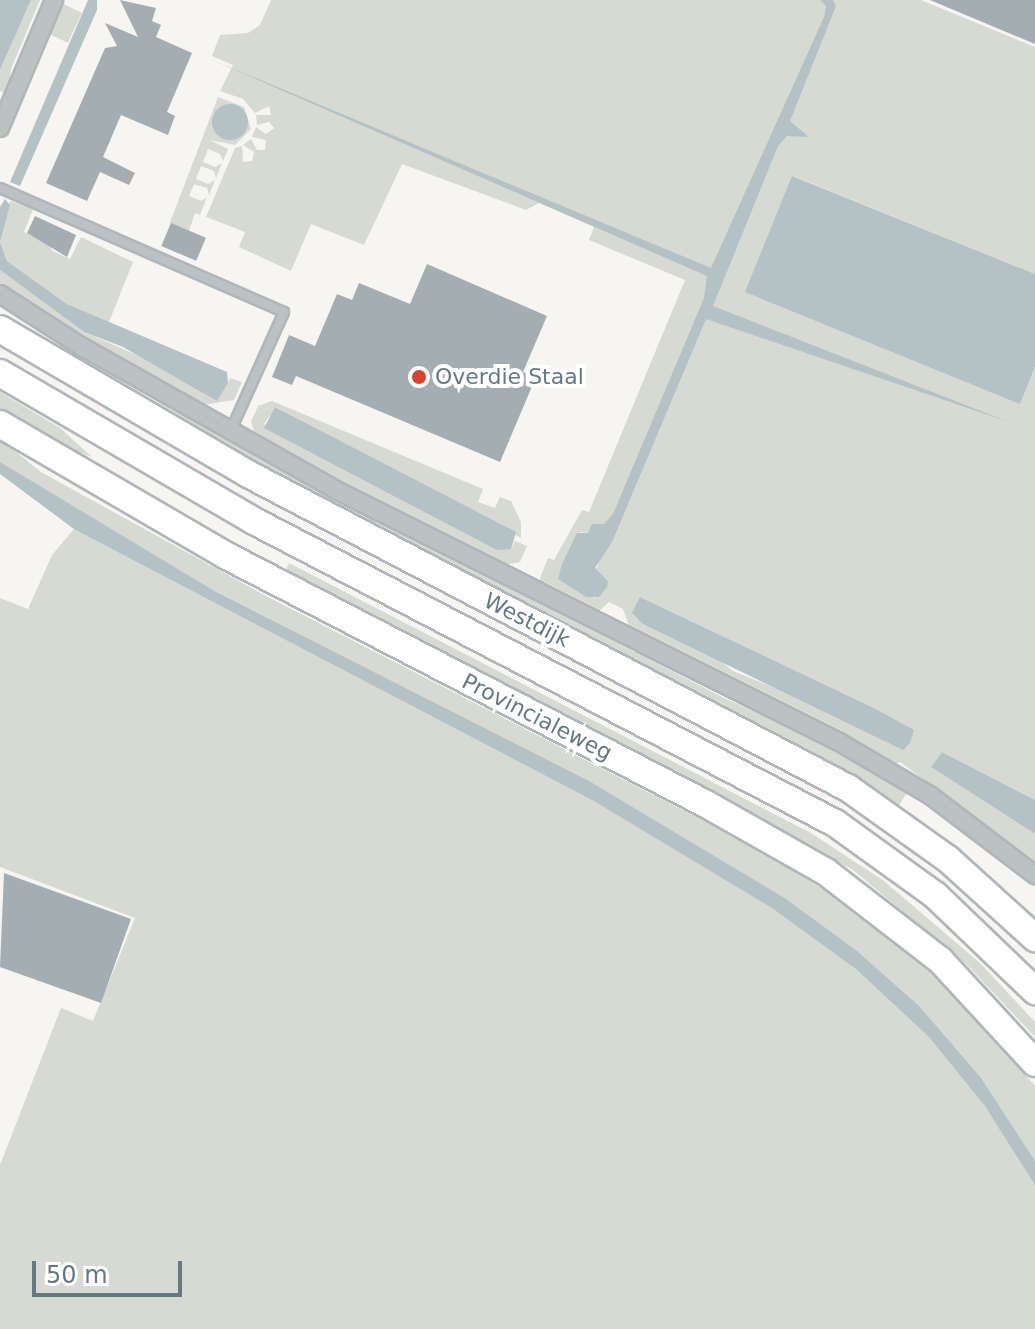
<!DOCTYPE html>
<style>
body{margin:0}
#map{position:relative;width:1035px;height:1329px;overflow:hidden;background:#f6f5f2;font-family:"DejaVu Sans",sans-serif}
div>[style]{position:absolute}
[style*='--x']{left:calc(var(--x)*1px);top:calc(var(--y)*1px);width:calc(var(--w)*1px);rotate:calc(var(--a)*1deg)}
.green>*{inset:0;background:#d6dad2;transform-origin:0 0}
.water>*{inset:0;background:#b4c2c5}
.round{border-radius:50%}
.building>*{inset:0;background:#a4aeb2;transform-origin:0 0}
.roads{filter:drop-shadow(2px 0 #b0b6b9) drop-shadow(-2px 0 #b0b6b9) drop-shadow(0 2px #b0b6b9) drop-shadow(0 -2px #b0b6b9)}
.lane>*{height:8px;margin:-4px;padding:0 4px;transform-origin:4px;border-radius:4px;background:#bcc2c4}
.street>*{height:16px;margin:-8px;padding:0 8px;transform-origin:8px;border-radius:8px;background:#bcc2c4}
.primary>*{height:26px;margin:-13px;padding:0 13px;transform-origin:13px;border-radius:13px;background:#fff}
.dots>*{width:22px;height:22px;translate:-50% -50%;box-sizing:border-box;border:4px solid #fff;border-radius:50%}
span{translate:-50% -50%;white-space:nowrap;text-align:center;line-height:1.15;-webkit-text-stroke:8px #fff;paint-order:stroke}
.poi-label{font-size:22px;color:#667982}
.left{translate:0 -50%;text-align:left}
.street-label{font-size:22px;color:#667982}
.scale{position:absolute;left:32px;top:1261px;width:150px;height:36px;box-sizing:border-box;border:4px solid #667982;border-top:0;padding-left:10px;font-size:24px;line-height:28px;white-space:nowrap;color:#667982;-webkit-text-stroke:6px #fff;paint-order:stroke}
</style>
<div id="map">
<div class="green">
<i style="clip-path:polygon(31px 0,40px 0,11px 69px,8px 94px,0 91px,0 70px)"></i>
<i style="clip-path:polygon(evenodd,271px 0,921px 0,1035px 47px,1035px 274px,793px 176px,1020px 403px,1035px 367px,1035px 800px,942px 752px,931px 767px,1035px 834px,1035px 862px,900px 762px,893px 765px,632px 635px,623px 609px,609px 602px,597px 613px,543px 586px,540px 578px,548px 558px,554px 560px,582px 510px,589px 512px,685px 280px,589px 240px,594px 227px,539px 203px,526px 210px,402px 164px,364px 245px,311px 224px,291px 271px,239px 247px,245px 232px,206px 217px,235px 148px,242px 146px,243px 162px,252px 161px,254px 152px,243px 145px,251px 139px,257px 150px,265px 150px,266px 140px,252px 137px,256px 127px,266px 134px,274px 128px,269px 122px,257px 125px,256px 115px,271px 115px,269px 106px,255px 113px,243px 99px,220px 91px,233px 65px,212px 56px,220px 35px,248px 33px,260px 25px,271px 0,592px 527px,601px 558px,595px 571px,608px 581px,595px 598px,558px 579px,580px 532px,588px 533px,592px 527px,271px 0,640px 597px,874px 708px,913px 730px,910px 743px,733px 671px,640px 597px)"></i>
<i style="left:61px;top:3px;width:23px;height:33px;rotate:25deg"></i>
<i style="clip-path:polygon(218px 97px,244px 107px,251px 129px,235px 145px,210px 140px,228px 149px,223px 161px,220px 154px,208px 149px,203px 162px,215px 167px,222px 163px,216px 178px,214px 171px,201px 166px,196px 179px,208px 184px,215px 180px,209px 195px,207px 188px,194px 184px,189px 196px,201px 201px,207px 197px,200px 215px,195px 213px,189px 231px,170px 223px,161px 246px)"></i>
<i style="clip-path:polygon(10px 201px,33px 209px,24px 232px,52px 245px,51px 250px,70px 259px,81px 237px,133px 262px,109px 322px,67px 304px,7px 261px,0 242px)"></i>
<i style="clip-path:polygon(0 270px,84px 332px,137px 355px,228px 383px,230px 378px,242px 382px,234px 400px,203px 405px,0 288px)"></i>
<i style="clip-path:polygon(0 305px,248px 451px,722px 697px,835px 748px,908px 791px,898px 807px,762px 728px,224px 448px,226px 444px)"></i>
<i style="clip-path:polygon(0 392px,60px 428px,92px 457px,45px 438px,0 411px)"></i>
<i style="clip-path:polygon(272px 401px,483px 489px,478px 502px,495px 508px,500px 497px,511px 501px,521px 522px,521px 538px,276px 407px,264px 424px,511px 549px,515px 541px,527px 546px,520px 562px,499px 566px,256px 436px,251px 422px,258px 406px)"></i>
<i style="clip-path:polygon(0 439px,41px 472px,266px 596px,780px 860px,893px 938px,968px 1009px,1035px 1086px,1035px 1329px,0 1329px,0 1165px,61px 1008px,93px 1021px,135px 918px,0 867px,0 598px,28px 609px,52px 555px,74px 529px,29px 493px,35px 484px,0 462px)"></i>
<i style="clip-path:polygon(289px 563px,811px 833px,884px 881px,980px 963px,1035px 1022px,1035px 1037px,969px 967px,853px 870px,667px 767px,284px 573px)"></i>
</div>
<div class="water">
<i style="clip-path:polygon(0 0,31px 0,0 70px)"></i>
<i style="clip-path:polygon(88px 0,97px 0,97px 10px,20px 186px,10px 182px)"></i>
<i style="clip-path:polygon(820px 0,833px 0,836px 6px,790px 121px,809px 137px,787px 136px,778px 146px,713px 306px,1009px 422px,706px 319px,612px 542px,595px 568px,608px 581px,607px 587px,599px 597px,586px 597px,558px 579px,562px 564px,577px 533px,588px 533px,592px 524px,604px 524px,613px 514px,704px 298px,707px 276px,210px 59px,711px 268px,824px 17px,826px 6px)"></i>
<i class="round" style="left:212px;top:104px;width:36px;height:36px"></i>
<i style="clip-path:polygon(792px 176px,1035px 274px,1035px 367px,1020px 404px,745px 292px)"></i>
<i style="clip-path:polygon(5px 199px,10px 205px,0 242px,7px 261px,67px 304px,227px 372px,228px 383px,217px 401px,123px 347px,84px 332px,0 270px,0 207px)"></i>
<i style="clip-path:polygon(275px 407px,516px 532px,511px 549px,497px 550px,264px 428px)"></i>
<i style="clip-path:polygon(0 462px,216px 592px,589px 781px,786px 899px,857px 951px,919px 1006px,981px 1078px,1035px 1161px,1035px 1185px,985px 1106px,929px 1037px,856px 969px,772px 908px,594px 801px,74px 529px,0 474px)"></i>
<i style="clip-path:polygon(640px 597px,874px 708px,914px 730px,910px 743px,903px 750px,643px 624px,632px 613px)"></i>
<i style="clip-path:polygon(942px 752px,1035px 800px,1035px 834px,931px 767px)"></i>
</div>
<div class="building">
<i style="clip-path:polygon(120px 0,156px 8px,152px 21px,161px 25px,156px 37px,192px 53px,167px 112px,175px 116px,168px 135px,121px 115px,103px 157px,135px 173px,129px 185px,100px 172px,87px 201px,46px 183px,105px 48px,117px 46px,105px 23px,138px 37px)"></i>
<i style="clip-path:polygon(930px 0,1035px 0,1035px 44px)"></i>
<i style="clip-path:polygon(35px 216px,76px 235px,67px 257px,27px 233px)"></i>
<i style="left:171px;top:223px;width:38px;height:25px;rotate:23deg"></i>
<i style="clip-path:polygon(427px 264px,547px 316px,523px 372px,536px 377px,500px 462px,296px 376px,292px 385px,272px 377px,289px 335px,315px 346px,337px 294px,352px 300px,359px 283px,410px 304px)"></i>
<i style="clip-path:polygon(4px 873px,131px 919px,101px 1003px,0 967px)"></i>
</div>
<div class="roads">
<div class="lane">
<i style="--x:0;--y:188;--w:310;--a:23.6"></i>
<i style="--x:284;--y:312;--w:129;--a:114.2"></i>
</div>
<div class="street">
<i style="--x:0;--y:128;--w:139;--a:-67.1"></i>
<i style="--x:0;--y:294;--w:94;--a:32.8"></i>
<i style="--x:79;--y:345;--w:300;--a:29.4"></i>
<i style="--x:340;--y:492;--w:558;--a:26.61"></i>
<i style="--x:839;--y:742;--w:107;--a:30.4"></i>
<i style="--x:931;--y:796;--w:131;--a:37.2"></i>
</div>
<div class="primary">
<i style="--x:0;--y:329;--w:290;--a:30.3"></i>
<i style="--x:250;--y:475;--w:675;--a:27.63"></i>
<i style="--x:848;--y:788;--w:123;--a:35.4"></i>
<i style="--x:948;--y:859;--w:118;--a:42.2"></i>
<i style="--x:0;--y:373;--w:294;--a:30.2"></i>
<i style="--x:254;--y:521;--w:655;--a:27.47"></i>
<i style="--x:835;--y:823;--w:123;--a:35.8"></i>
<i style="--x:935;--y:895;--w:139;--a:43.8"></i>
<i style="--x:0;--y:424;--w:263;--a:30.2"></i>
<i style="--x:227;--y:556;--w:539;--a:27.37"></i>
<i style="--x:706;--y:804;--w:138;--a:29.5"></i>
<i style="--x:826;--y:872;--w:144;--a:37.7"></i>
<i style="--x:940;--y:960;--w:140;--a:47.3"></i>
</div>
</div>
<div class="dots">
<i style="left:419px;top:377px;background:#da422e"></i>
</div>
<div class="poi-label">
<span class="left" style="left:435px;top:377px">Overdie Staal</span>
</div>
<div class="street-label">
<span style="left:527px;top:620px;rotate:27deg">Westdijk</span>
<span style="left:537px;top:717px;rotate:27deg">Provincialeweg</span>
</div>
<div class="scale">50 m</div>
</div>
